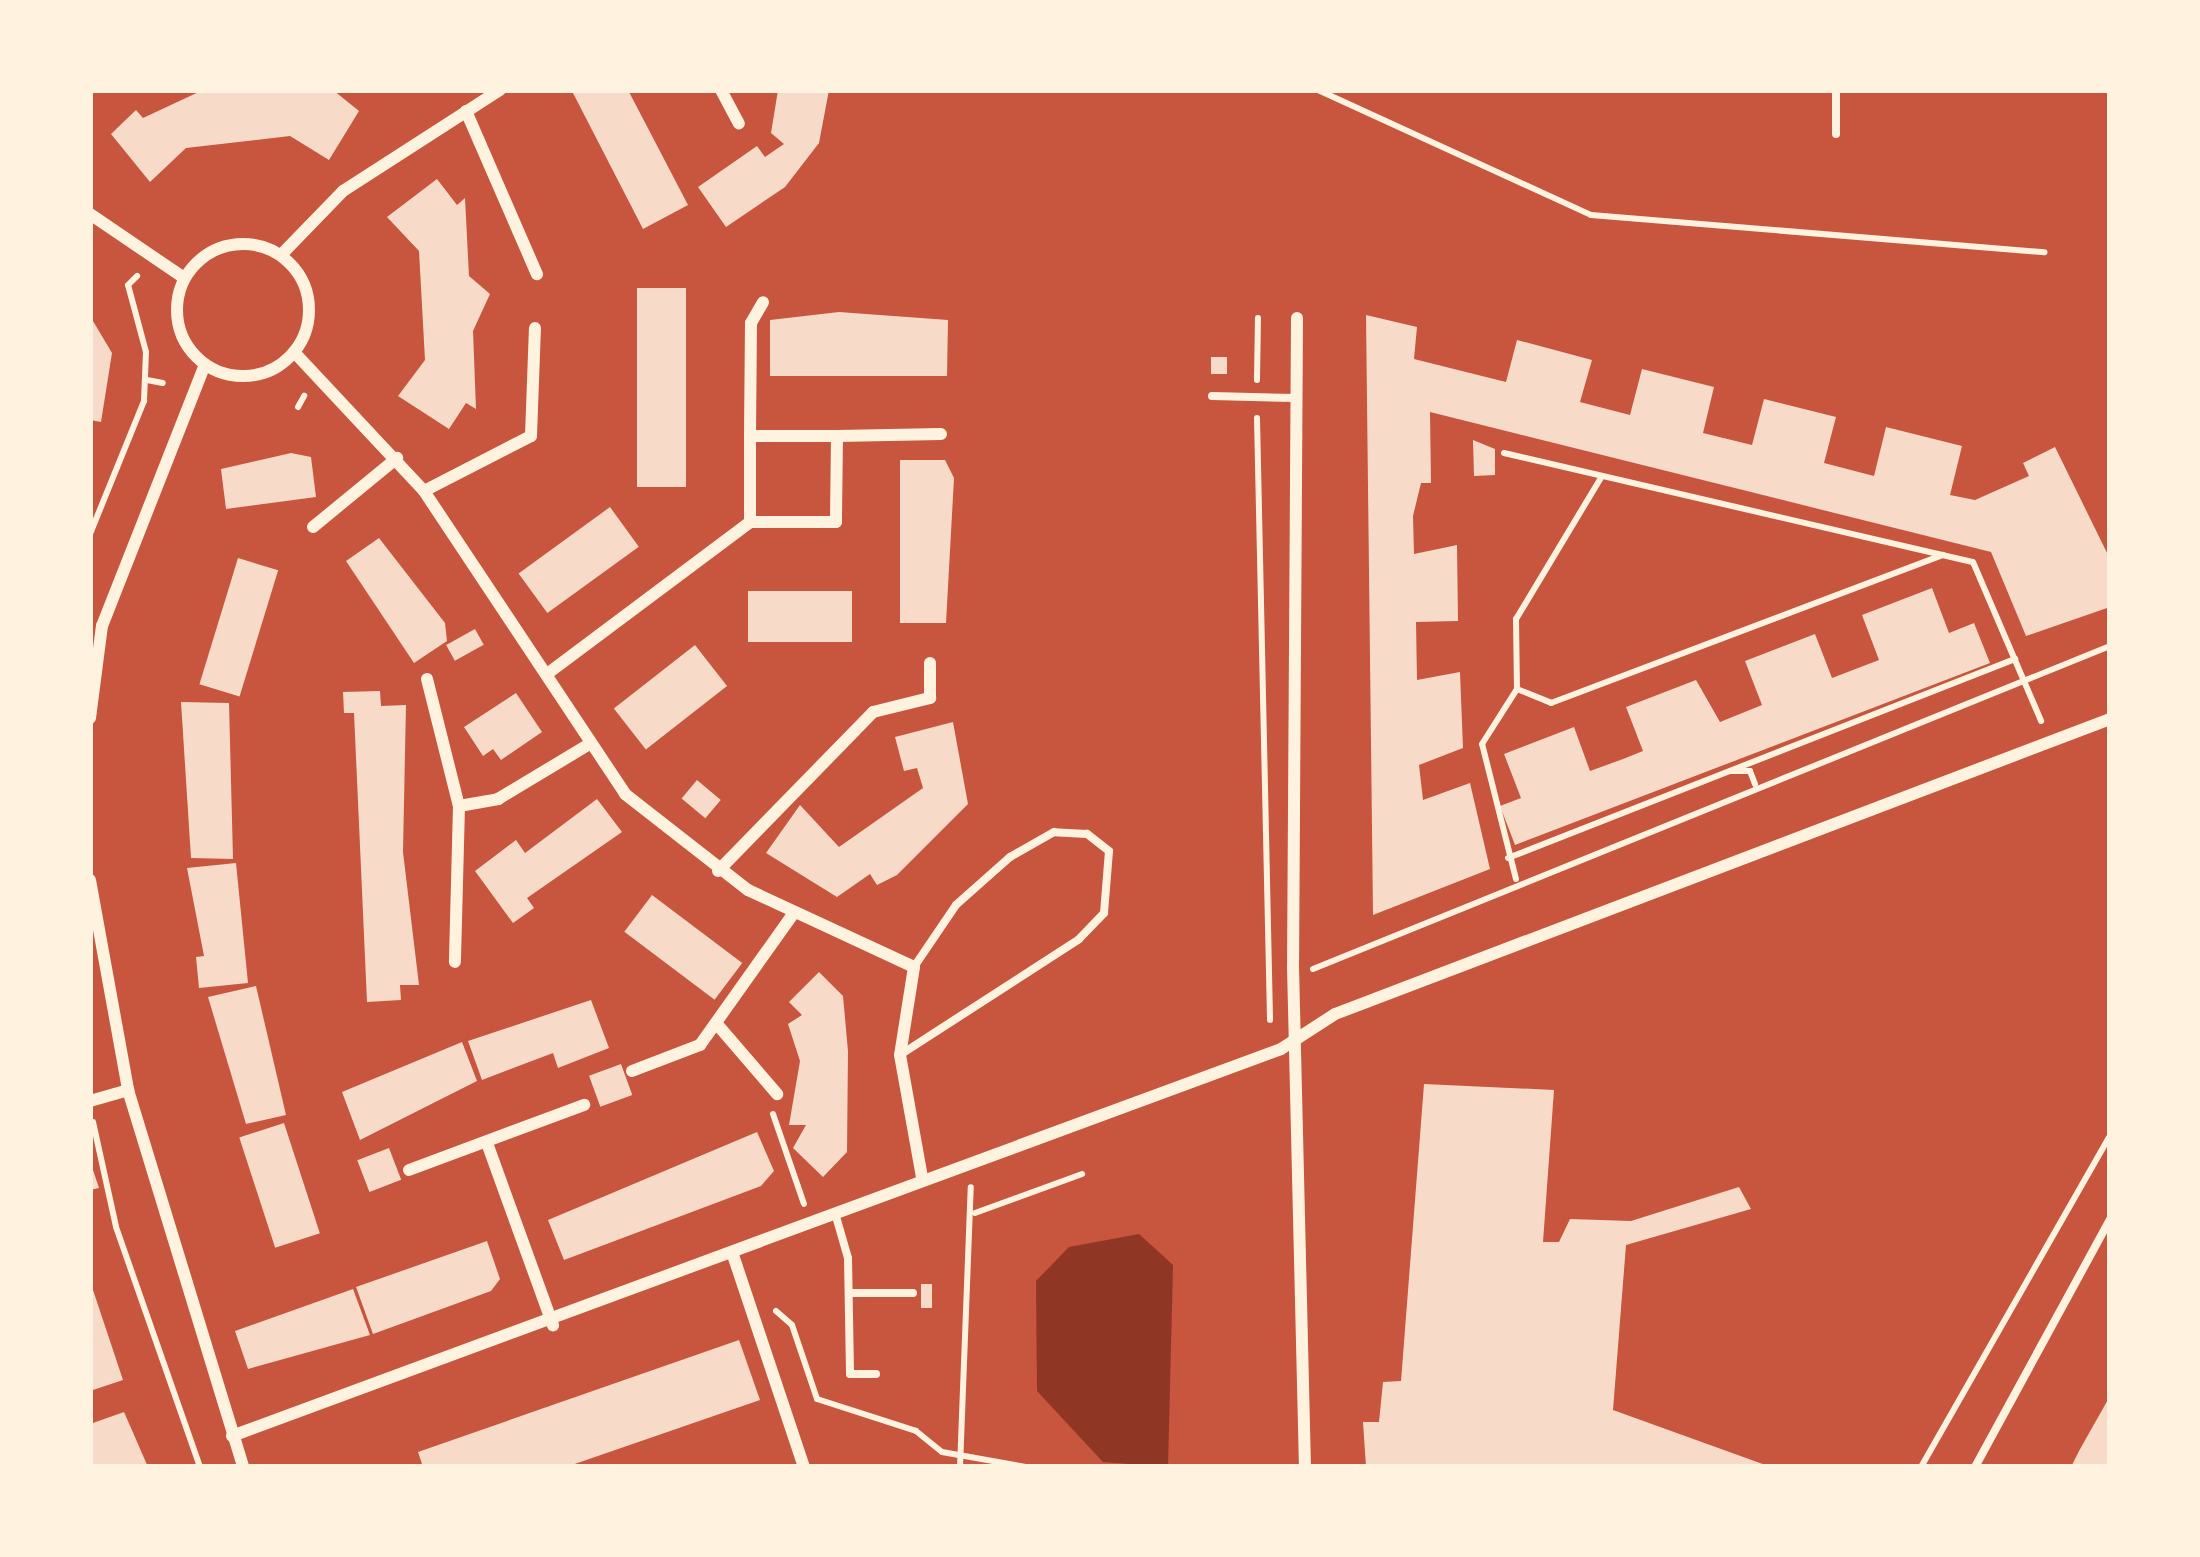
<!DOCTYPE html>
<style>
body{margin:0}
#map{position:relative;width:2200px;height:1557px;overflow:hidden;background:#c8553d;font-family:"Noto Serif",serif}
div>[style]{position:absolute}
[style*='--x']{left:calc(var(--x)*1px);top:calc(var(--y)*1px);width:calc(var(--w)*1px);rotate:calc(var(--a)*1deg)}
.water>*{inset:0;background:#8f3625}
.building>*{inset:0;background:#f7dbc8;transform-origin:0 0}
.path>*{height:6px;margin:-3px;padding:0 3px;transform-origin:3px;border-radius:3px;background:#fff3e0}
.service>*{height:8px;margin:-4px;padding:0 4px;transform-origin:4px;border-radius:4px;background:#fff3e0}
.minor>*{height:12px;margin:-6px;padding:0 6px;transform-origin:6px;border-radius:6px;background:#fff3e0}
.minor>.ring{margin:-6px;padding:0;box-sizing:content-box;background:none;border:12px solid #fff3e0;border-radius:50%}
span{translate:-50% -50%;white-space:nowrap;text-align:center;line-height:1.15;-webkit-text-stroke:12px #fff3e0;paint-order:stroke}
.frame{position:absolute;inset:0;border:93px solid #fff3e0;pointer-events:none}
</style>
<div id="map">
<div class="water">
<i style="clip-path:polygon(1139px 1234px,1173px 1265px,1168px 1467px,1103px 1462px,1037px 1391px,1036px 1281px,1069px 1247px)"></i>
</div>
<div class="building">
<i style="clip-path:polygon(203px 90px,333px 90px,359px 111px,329px 160px,290px 136px,186px 148px,150px 182px,111px 134px,136px 110px,143px 118px)"></i>
<i style="clip-path:polygon(628px 90px,688px 205px,643px 229px,573px 93px)"></i>
<i style="clip-path:polygon(778px 90px,829px 90px,819px 143px,785px 187px,726px 227px,698px 187px,757px 146px,765px 157px,784px 144px,771px 133px)"></i>
<i style="clip-path:polygon(437px 179px,457px 205px,465px 198px,469px 276px,490px 294px,473px 331px,476px 409px,466px 403px,449px 429px,398px 396px,425px 360px,419px 251px,387px 217px)"></i>
<i style="left:637px;top:288px;width:49px;height:199px"></i>
<i style="clip-path:polygon(839px 312px,948px 320px,947px 376px,770px 376px,770px 320px)"></i>
<i style="clip-path:polygon(1366px 315px,1417px 327px,1414px 359px,1506px 382px,1517px 340px,1592px 360px,1580px 402px,1630px 415px,1642px 369px,1714px 387px,1703px 433px,1752px 445px,1764px 399px,1836px 417px,1824px 463px,1874px 476px,1886px 427px,1962px 446px,1950px 495px,1975px 500px,2029px 476px,2023px 463px,2055px 447px,2110px 559px,2110px 607px,2026px 636px,1991px 552px,1430px 412px,1431px 483px,1421px 483px,1413px 516px,1414px 554px,1457px 545px,1458px 621px,1416px 622px,1417px 680px,1460px 672px,1463px 748px,1419px 765px,1423px 800px,1470px 783px,1490px 869px,1373px 915px)"></i>
<i style="clip-path:polygon(90px 316px,112px 353px,101px 422px,90px 420px)"></i>
<i style="left:1211px;top:357px;width:16px;height:17px"></i>
<i style="clip-path:polygon(1473px 440px,1495px 449px,1495px 475px,1474px 476px)"></i>
<i style="clip-path:polygon(291px 453px,311px 457px,316px 497px,226px 509px,221px 469px)"></i>
<i style="clip-path:polygon(900px 460px,945px 460px,954px 478px,946px 623px,900px 623px)"></i>
<i style="left:610px;top:507px;width:49px;height:113px;rotate:54deg"></i>
<i style="clip-path:polygon(379px 538px,445px 623px,447px 641px,414px 663px,346px 561px)"></i>
<i style="left:238px;top:558px;width:42px;height:132px;rotate:17deg"></i>
<i style="clip-path:polygon(1932px 588px,1949px 633px,1974px 623px,1990px 663px,1515px 845px,1500px 806px,1521px 798px,1504px 754px,1574px 727px,1590px 771px,1623px 759px,1643px 751px,1626px 707px,1696px 680px,1720px 722px,1762px 705px,1745px 661px,1815px 634px,1832px 678px,1879px 660px,1862px 615px)"></i>
<i style="left:748px;top:591px;width:104px;height:51px"></i>
<i style="left:475px;top:629px;width:18px;height:33px;rotate:61deg"></i>
<i style="left:695px;top:645px;width:52px;height:103px;rotate:52deg"></i>
<i style="clip-path:polygon(380px 691px,381px 706px,406px 705px,403px 852px,419px 985px,400px 985px,401px 1000px,367px 1002px,354px 713px,344px 713px,343px 692px)"></i>
<i style="clip-path:polygon(516px 693px,542px 732px,501px 760px,493px 749px,483px 756px,464px 727px)"></i>
<i style="clip-path:polygon(181px 702px,229px 703px,233px 859px,191px 858px)"></i>
<i style="clip-path:polygon(953px 722px,968px 804px,897px 875px,877px 885px,870px 874px,837px 897px,766px 853px,800px 805px,839px 847px,923px 788px,917px 768px,904px 771px,895px 737px)"></i>
<i style="left:697px;top:780px;width:31px;height:24px;rotate:40deg"></i>
<i style="clip-path:polygon(597px 799px,622px 832px,527px 898px,534px 908px,513px 923px,475px 871px,516px 840px,525px 853px)"></i>
<i style="clip-path:polygon(236px 863px,248px 983px,199px 988px,196px 957px,204px 956px,187px 868px)"></i>
<i style="left:652px;top:895px;width:113px;height:46px;rotate:37deg"></i>
<i style="clip-path:polygon(819px 972px,843px 996px,848px 1051px,847px 1152px,823px 1177px,793px 1148px,806px 1125px,789px 1125px,800px 1061px,788px 1024px,802px 1015px,789px 1002px)"></i>
<i style="clip-path:polygon(256px 986px,286px 1115px,246px 1124px,208px 997px)"></i>
<i style="clip-path:polygon(591px 1000px,609px 1048px,558px 1068px,553px 1053px,482px 1080px,468px 1041px)"></i>
<i style="clip-path:polygon(462px 1042px,477px 1081px,360px 1140px,342px 1092px)"></i>
<i style="left:621px;top:1064px;width:33px;height:34px;rotate:70deg"></i>
<i style="clip-path:polygon(1424px 1084px,1554px 1090px,1543px 1242px,1559px 1242px,1570px 1219px,1631px 1221px,1739px 1187px,1751px 1209px,1626px 1245px,1613px 1410px,1771px 1467px,1366px 1467px,1363px 1422px,1379px 1422px,1383px 1382px,1401px 1381px)"></i>
<i style="left:284px;top:1123px;width:116px;height:47px;rotate:72deg"></i>
<i style="clip-path:polygon(757px 1132px,774px 1171px,761px 1186px,564px 1260px,548px 1220px)"></i>
<i style="left:389px;top:1148px;width:34px;height:34px;rotate:69deg"></i>
<i style="clip-path:polygon(90px 1161px,99px 1188px,90px 1190px)"></i>
<i style="clip-path:polygon(487px 1241px,500px 1279px,491px 1291px,373px 1334px,356px 1287px)"></i>
<i style="clip-path:polygon(90px 1281px,123px 1380px,90px 1391px)"></i>
<i style="left:921px;top:1284px;width:11px;height:24px"></i>
<i style="clip-path:polygon(353px 1289px,370px 1335px,248px 1369px,235px 1331px)"></i>
<i style="clip-path:polygon(739px 1340px,760px 1400px,566px 1467px,423px 1467px,418px 1452px)"></i>
<i style="clip-path:polygon(2110px 1396px,2110px 1467px,2071px 1467px,2079px 1451px)"></i>
<i style="clip-path:polygon(124px 1412px,148px 1467px,90px 1467px,90px 1424px)"></i>
</div>
<div class="path">
<i style="--x:1318;--y:90;--w:300;--a:24.6"></i>
<i style="--x:1591;--y:215;--w:455;--a:4.7"></i>
<i style="--x:147;--y:380;--w:16;--a:11"></i>
<i style="--x:1257;--y:380;--w:62;--a:-89.1"></i>
<i style="--x:298;--y:407;--w:13;--a:-61"></i>
<i style="--x:1257;--y:418;--w:602;--a:88.76"></i>
<i style="--x:1504;--y:453;--w:481;--a:13.1"></i>
<i style="--x:1973;--y:562;--w:173;--a:66.8"></i>
<i style="--x:1602;--y:476;--w:167;--a:121"></i>
<i style="--x:1516;--y:619;--w:70;--a:89.2"></i>
<i style="--x:1517;--y:689;--w:37;--a:22"></i>
<i style="--x:1551;--y:703;--w:419;--a:-20.7"></i>
<i style="--x:90;--y:534;--w:144;--a:-67.9"></i>
<i style="--x:144;--y:401;--w:49;--a:-87.7"></i>
<i style="--x:146;--y:352;--w:69;--a:-105"></i>
<i style="--x:128;--y:285;--w:13;--a:-45"></i>
<i style="--x:1730;--y:771;--w:20;--a:0"></i>
<i style="--x:1750;--y:771;--w:14;--a:69"></i>
<i style="--x:1508;--y:858;--w:545;--a:-21.43"></i>
<i style="--x:1516;--y:879;--w:139;--a:-104.1"></i>
<i style="--x:1482;--y:744;--w:65;--a:-57.5"></i>
<i style="--x:1313;--y:969;--w:860;--a:-22.06"></i>
<i style="--x:773;--y:1114;--w:95;--a:71"></i>
<i style="--x:93;--y:1122;--w:107;--a:77.6"></i>
<i style="--x:116;--y:1227;--w:254;--a:70.7"></i>
<i style="--x:975;--y:1213;--w:114;--a:-20"></i>
<i style="--x:776;--y:1311;--w:21;--a:41"></i>
<i style="--x:792;--y:1325;--w:78;--a:71.3"></i>
<i style="--x:817;--y:1399;--w:104;--a:17.9"></i>
<i style="--x:916;--y:1431;--w:33;--a:39"></i>
<i style="--x:942;--y:1452;--w:85;--a:10.1"></i>
<i style="--x:960;--y:1467;--w:280;--a:-87.8"></i>
<i style="--x:1921;--y:1467;--w:381;--a:-60.3"></i>
</div>
<div class="service">
<i style="--x:1836;--y:134;--w:44;--a:-90"></i>
<i style="--x:1212;--y:396;--w:83;--a:1.4"></i>
<i style="--x:900;--y:1055;--w:213;--a:-32.9"></i>
<i style="--x:1079;--y:939;--w:36;--a:-46"></i>
<i style="--x:1104;--y:913;--w:62;--a:-85.4"></i>
<i style="--x:1109;--y:851;--w:28;--a:-142"></i>
<i style="--x:1087;--y:834;--w:33;--a:-177"></i>
<i style="--x:1054;--y:832;--w:51;--a:150.4"></i>
<i style="--x:1010;--y:857;--w:72;--a:138.4"></i>
<i style="--x:956;--y:905;--w:75;--a:124.1"></i>
<i style="--x:835;--y:1213;--w:47;--a:73.9"></i>
<i style="--x:848;--y:1258;--w:116;--a:89"></i>
<i style="--x:850;--y:1374;--w:26;--a:0"></i>
<i style="--x:850;--y:1293;--w:63;--a:0"></i>
<i style="--x:1975;--y:1467;--w:282;--a:-61.4"></i>
</div>
<div class="minor">
<i style="--x:721;--y:90;--w:38;--a:62"></i>
<i style="--x:466;--y:111;--w:178;--a:66.5"></i>
<i style="--x:90;--y:214;--w:114;--a:34.2"></i>
<i class="ring" style="left:177px;top:244px;width:120px;height:120px"></i>
<i style="--x:281;--y:255;--w:89;--a:-45.9"></i>
<i style="--x:343;--y:191;--w:187;--a:-32.8"></i>
<i style="--x:1297;--y:318;--w:648;--a:90.35"></i>
<i style="--x:1293;--y:966;--w:501;--a:88.63"></i>
<i style="--x:294;--y:352;--w:190;--a:46.9"></i>
<i style="--x:424;--y:491;--w:364;--a:56.4"></i>
<i style="--x:625;--y:794;--w:156;--a:38"></i>
<i style="--x:748;--y:890;--w:183;--a:24.9"></i>
<i style="--x:914;--y:967;--w:89;--a:99"></i>
<i style="--x:900;--y:1055;--w:124;--a:79.8"></i>
<i style="--x:750;--y:436;--w:113;--a:-89.5"></i>
<i style="--x:751;--y:323;--w:24;--a:-60"></i>
<i style="--x:837;--y:436;--w:104;--a:-1.1"></i>
<i style="--x:424;--y:491;--w:120;--a:-27.2"></i>
<i style="--x:531;--y:436;--w:108;--a:-87.9"></i>
<i style="--x:313;--y:527;--w:109;--a:-39.4"></i>
<i style="--x:547;--y:674;--w:254;--a:-36.8"></i>
<i style="--x:750;--y:522;--w:86;--a:-90"></i>
<i style="--x:750;--y:436;--w:87;--a:0"></i>
<i style="--x:837;--y:436;--w:86;--a:90.7"></i>
<i style="--x:836;--y:522;--w:86;--a:180"></i>
<i style="--x:427;--y:679;--w:131;--a:75.9"></i>
<i style="--x:459;--y:806;--w:156;--a:91.5"></i>
<i style="--x:90;--y:718;--w:93;--a:-82.6"></i>
<i style="--x:102;--y:626;--w:281;--a:-68.5"></i>
<i style="--x:459;--y:806;--w:40;--a:-10"></i>
<i style="--x:498;--y:799;--w:105;--a:-31"></i>
<i style="--x:718;--y:871;--w:222;--a:-45.7"></i>
<i style="--x:873;--y:712;--w:59;--a:-13.8"></i>
<i style="--x:930;--y:698;--w:35;--a:-90"></i>
<i style="--x:90;--y:880;--w:213;--a:79.7"></i>
<i style="--x:128;--y:1090;--w:394;--a:73"></i>
<i style="--x:716;--y:1023;--w:94;--a:49.3"></i>
<i style="--x:632;--y:1071;--w:73;--a:-20.9"></i>
<i style="--x:700;--y:1045;--w:161;--a:-54.6"></i>
<i style="--x:90;--y:1101;--w:40;--a:-16"></i>
<i style="--x:487;--y:1143;--w:194;--a:70.1"></i>
<i style="--x:409;--y:1170;--w:187;--a:-20.4"></i>
<i style="--x:733;--y:1255;--w:224;--a:71.5"></i>
<i style="--x:232;--y:1436;--w:1118;--a:-20.25"></i>
<i style="--x:1281;--y:1049;--w:64;--a:-32.9"></i>
<i style="--x:1335;--y:1014;--w:829;--a:-20.84"></i>
</div>
<div class="frame"></div>
</div>
